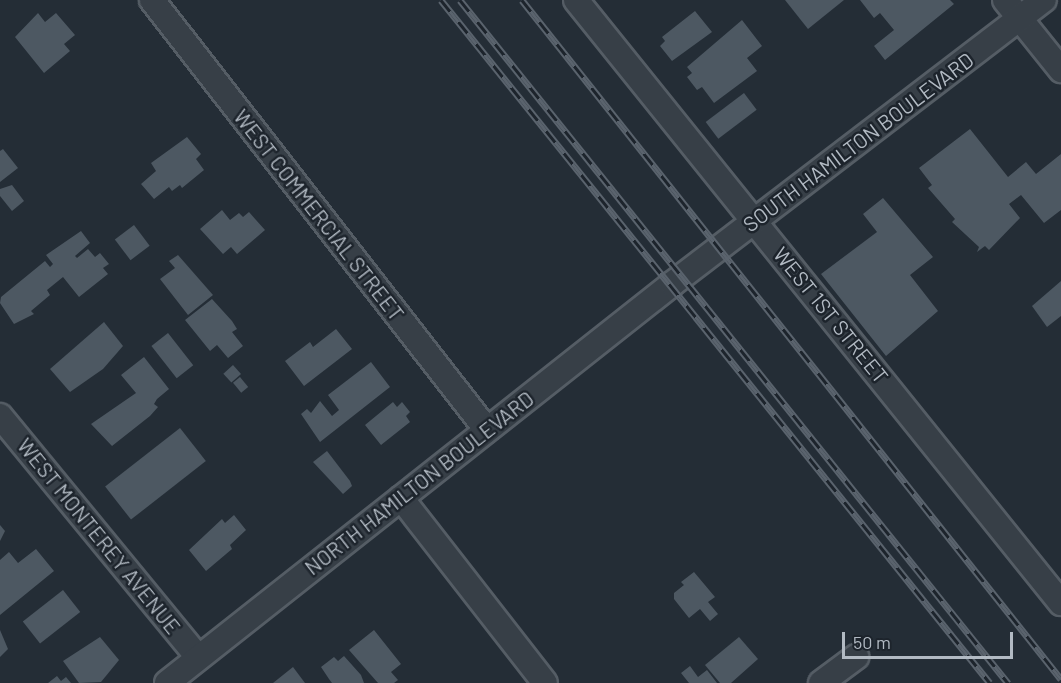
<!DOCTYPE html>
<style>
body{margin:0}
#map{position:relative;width:1061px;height:683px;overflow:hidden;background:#242d36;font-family:Barlow,sans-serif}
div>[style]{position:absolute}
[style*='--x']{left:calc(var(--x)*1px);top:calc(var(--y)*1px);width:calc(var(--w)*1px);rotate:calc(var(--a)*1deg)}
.building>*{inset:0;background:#4d5862;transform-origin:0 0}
.roads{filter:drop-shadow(2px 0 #555d65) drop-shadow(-2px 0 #555d65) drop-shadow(0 2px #555d65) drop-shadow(0 -2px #555d65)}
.minor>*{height:24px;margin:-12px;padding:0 12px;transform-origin:12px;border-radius:12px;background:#373f47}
.rail>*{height:7px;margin-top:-3.5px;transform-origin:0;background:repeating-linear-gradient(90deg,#1d242c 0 14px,#5a636d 0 28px);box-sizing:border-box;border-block:2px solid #5a636d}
span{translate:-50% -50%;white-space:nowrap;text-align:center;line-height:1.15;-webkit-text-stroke:5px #1d242c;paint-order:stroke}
.street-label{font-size:21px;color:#b2bac3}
.scale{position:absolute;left:842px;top:632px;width:171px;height:27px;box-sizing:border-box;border:3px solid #b2bac3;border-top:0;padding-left:8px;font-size:18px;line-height:21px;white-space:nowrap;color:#b2bac3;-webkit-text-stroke:4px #1d242c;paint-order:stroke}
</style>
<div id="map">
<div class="building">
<i style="clip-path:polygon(785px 0,844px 0,808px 29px)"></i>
<i style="clip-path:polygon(860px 0,950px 0,954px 4px,885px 60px,874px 46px,894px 30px,880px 13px,874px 18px)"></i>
<i style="clip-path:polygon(695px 11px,712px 32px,672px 61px,660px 46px,665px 41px,662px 37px)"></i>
<i style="clip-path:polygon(38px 13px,45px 22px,56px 13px,75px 35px,64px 44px,70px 51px,44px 73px,15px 37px)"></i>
<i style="clip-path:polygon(742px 20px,762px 46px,747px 58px,757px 71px,714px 103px,702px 87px,697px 90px,687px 77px,692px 73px,687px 67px)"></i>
<i style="left:744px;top:93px;width:21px;height:48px;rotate:53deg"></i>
<i style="clip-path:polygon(970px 129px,1008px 177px,1026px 162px,1036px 174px,1061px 154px,1061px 210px,1044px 223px,1021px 195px,1009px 204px,1020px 218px,989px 250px,985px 246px,977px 252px,979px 247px,952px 222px,955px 219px,928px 188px,932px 185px,919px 168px)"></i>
<i style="clip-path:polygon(187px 137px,201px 154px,196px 159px,204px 170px,182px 188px,180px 185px,172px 191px,169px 187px,154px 199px,141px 184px,156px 171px,151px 163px)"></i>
<i style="clip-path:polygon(3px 149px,18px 168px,0 182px,0 151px)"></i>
<i style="clip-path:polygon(12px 185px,24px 201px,12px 211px,0 196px,0 189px)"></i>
<i style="clip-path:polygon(883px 198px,933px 257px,910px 275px,938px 311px,886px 356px,821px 274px,877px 232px,863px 214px)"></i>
<i style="clip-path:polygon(222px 210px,230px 220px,239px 213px,243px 217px,249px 212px,265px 230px,237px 254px,231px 247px,223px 254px,200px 229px)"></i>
<i style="left:134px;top:225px;width:26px;height:24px;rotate:53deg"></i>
<i style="clip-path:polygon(81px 231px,90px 243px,75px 256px,77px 258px,88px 249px,95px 257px,100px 253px,109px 264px,103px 268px,108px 274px,79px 297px,63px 277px,47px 290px,50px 295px,31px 311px,34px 314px,14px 324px,0 303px,1px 297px,45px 261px,50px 267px,53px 264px,46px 255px)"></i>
<i style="clip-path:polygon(178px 255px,213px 295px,188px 315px,160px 279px,175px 268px,169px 261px)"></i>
<i style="clip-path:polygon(1061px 281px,1061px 316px,1047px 327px,1032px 306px)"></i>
<i style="clip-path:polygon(212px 299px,232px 321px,237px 329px,232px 332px,243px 346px,228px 358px,217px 345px,210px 351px,185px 320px)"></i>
<i style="clip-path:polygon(104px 322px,123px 346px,103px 369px,70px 392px,50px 369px)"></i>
<i style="clip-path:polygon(336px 329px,352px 349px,304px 386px,285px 361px,310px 342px,313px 347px)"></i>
<i style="left:168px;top:333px;width:41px;height:21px;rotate:52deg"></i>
<i style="clip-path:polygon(144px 357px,169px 389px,157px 399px,154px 404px,158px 407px,150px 416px,112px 446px,91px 424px,136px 393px,121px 375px)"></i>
<i style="clip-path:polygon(371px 362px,390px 387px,320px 442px,301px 414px,307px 409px,311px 413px,320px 401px,332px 416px,339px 410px,328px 395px)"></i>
<i style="left:233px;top:365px;width:12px;height:13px;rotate:48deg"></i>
<i style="left:240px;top:377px;width:13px;height:9px;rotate:51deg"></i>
<i style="clip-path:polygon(393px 402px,397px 407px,402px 402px,410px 412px,406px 416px,410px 422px,381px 445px,365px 425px)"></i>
<i style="left:180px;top:428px;width:42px;height:95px;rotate:52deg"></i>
<i style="clip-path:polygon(327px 451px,350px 481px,352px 486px,343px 494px,313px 462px)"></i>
<i style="clip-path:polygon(234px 515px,246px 530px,230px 545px,232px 549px,206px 571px,189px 550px,222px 519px,225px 523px)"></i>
<i style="clip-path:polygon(0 525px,5px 531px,0 541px)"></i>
<i style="clip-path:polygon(36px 549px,54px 571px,0 615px,0 560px,9px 552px,18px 563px)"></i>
<i style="clip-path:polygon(694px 572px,715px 597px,708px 602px,718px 614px,710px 621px,700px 609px,689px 618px,674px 599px,674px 593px,684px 585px,681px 582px)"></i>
<i style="left:63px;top:590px;width:28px;height:51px;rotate:52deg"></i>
<i style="clip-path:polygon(0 630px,8px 649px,0 657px)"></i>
<i style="clip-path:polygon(374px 630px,401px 664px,391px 672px,398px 680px,394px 683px,378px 683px,349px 650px)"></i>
<i style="clip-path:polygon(100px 637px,119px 660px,101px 682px,79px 683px,63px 661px)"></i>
<i style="clip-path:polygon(739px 637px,758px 659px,731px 683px,720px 683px,705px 665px)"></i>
<i style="clip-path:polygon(344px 656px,361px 675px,364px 683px,332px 683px,329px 679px,321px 667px,334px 657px,338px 661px)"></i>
<i style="clip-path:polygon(690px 666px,698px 677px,707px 670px,717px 683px,689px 683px,681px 673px)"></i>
<i style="clip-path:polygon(293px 667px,305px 683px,273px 683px)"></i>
<i style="clip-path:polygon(57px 676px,61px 681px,66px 677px,71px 683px,48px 683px)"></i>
</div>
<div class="roads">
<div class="minor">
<i style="--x:152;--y:0;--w:545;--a:52.08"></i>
<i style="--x:576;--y:0;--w:774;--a:51.19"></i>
<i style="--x:1005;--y:0;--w:90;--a:51.3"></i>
<i style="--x:0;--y:416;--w:312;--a:50.6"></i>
<i style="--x:401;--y:498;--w:234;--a:52.1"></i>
<i style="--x:167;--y:683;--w:644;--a:-38.31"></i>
<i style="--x:672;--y:284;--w:468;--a:-37.4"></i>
<i style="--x:821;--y:683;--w:44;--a:-36.6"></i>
</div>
</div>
<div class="rail">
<i style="--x:441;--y:0;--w:876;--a:51.21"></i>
<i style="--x:460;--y:0;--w:876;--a:51.26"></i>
<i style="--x:522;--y:0;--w:867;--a:51.56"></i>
</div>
<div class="street-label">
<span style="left:858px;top:142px;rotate:-37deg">SOUTH HAMILTON BOULEVARD</span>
<span style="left:319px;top:215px;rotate:52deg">WEST COMMERCIAL STREET</span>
<span style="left:831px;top:315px;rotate:51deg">WEST 1ST STREET</span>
<span style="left:419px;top:483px;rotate:-38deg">NORTH HAMILTON BOULEVARD</span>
<span style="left:99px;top:536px;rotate:51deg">WEST MONTEREY AVENUE</span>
</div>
<div class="scale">50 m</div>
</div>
